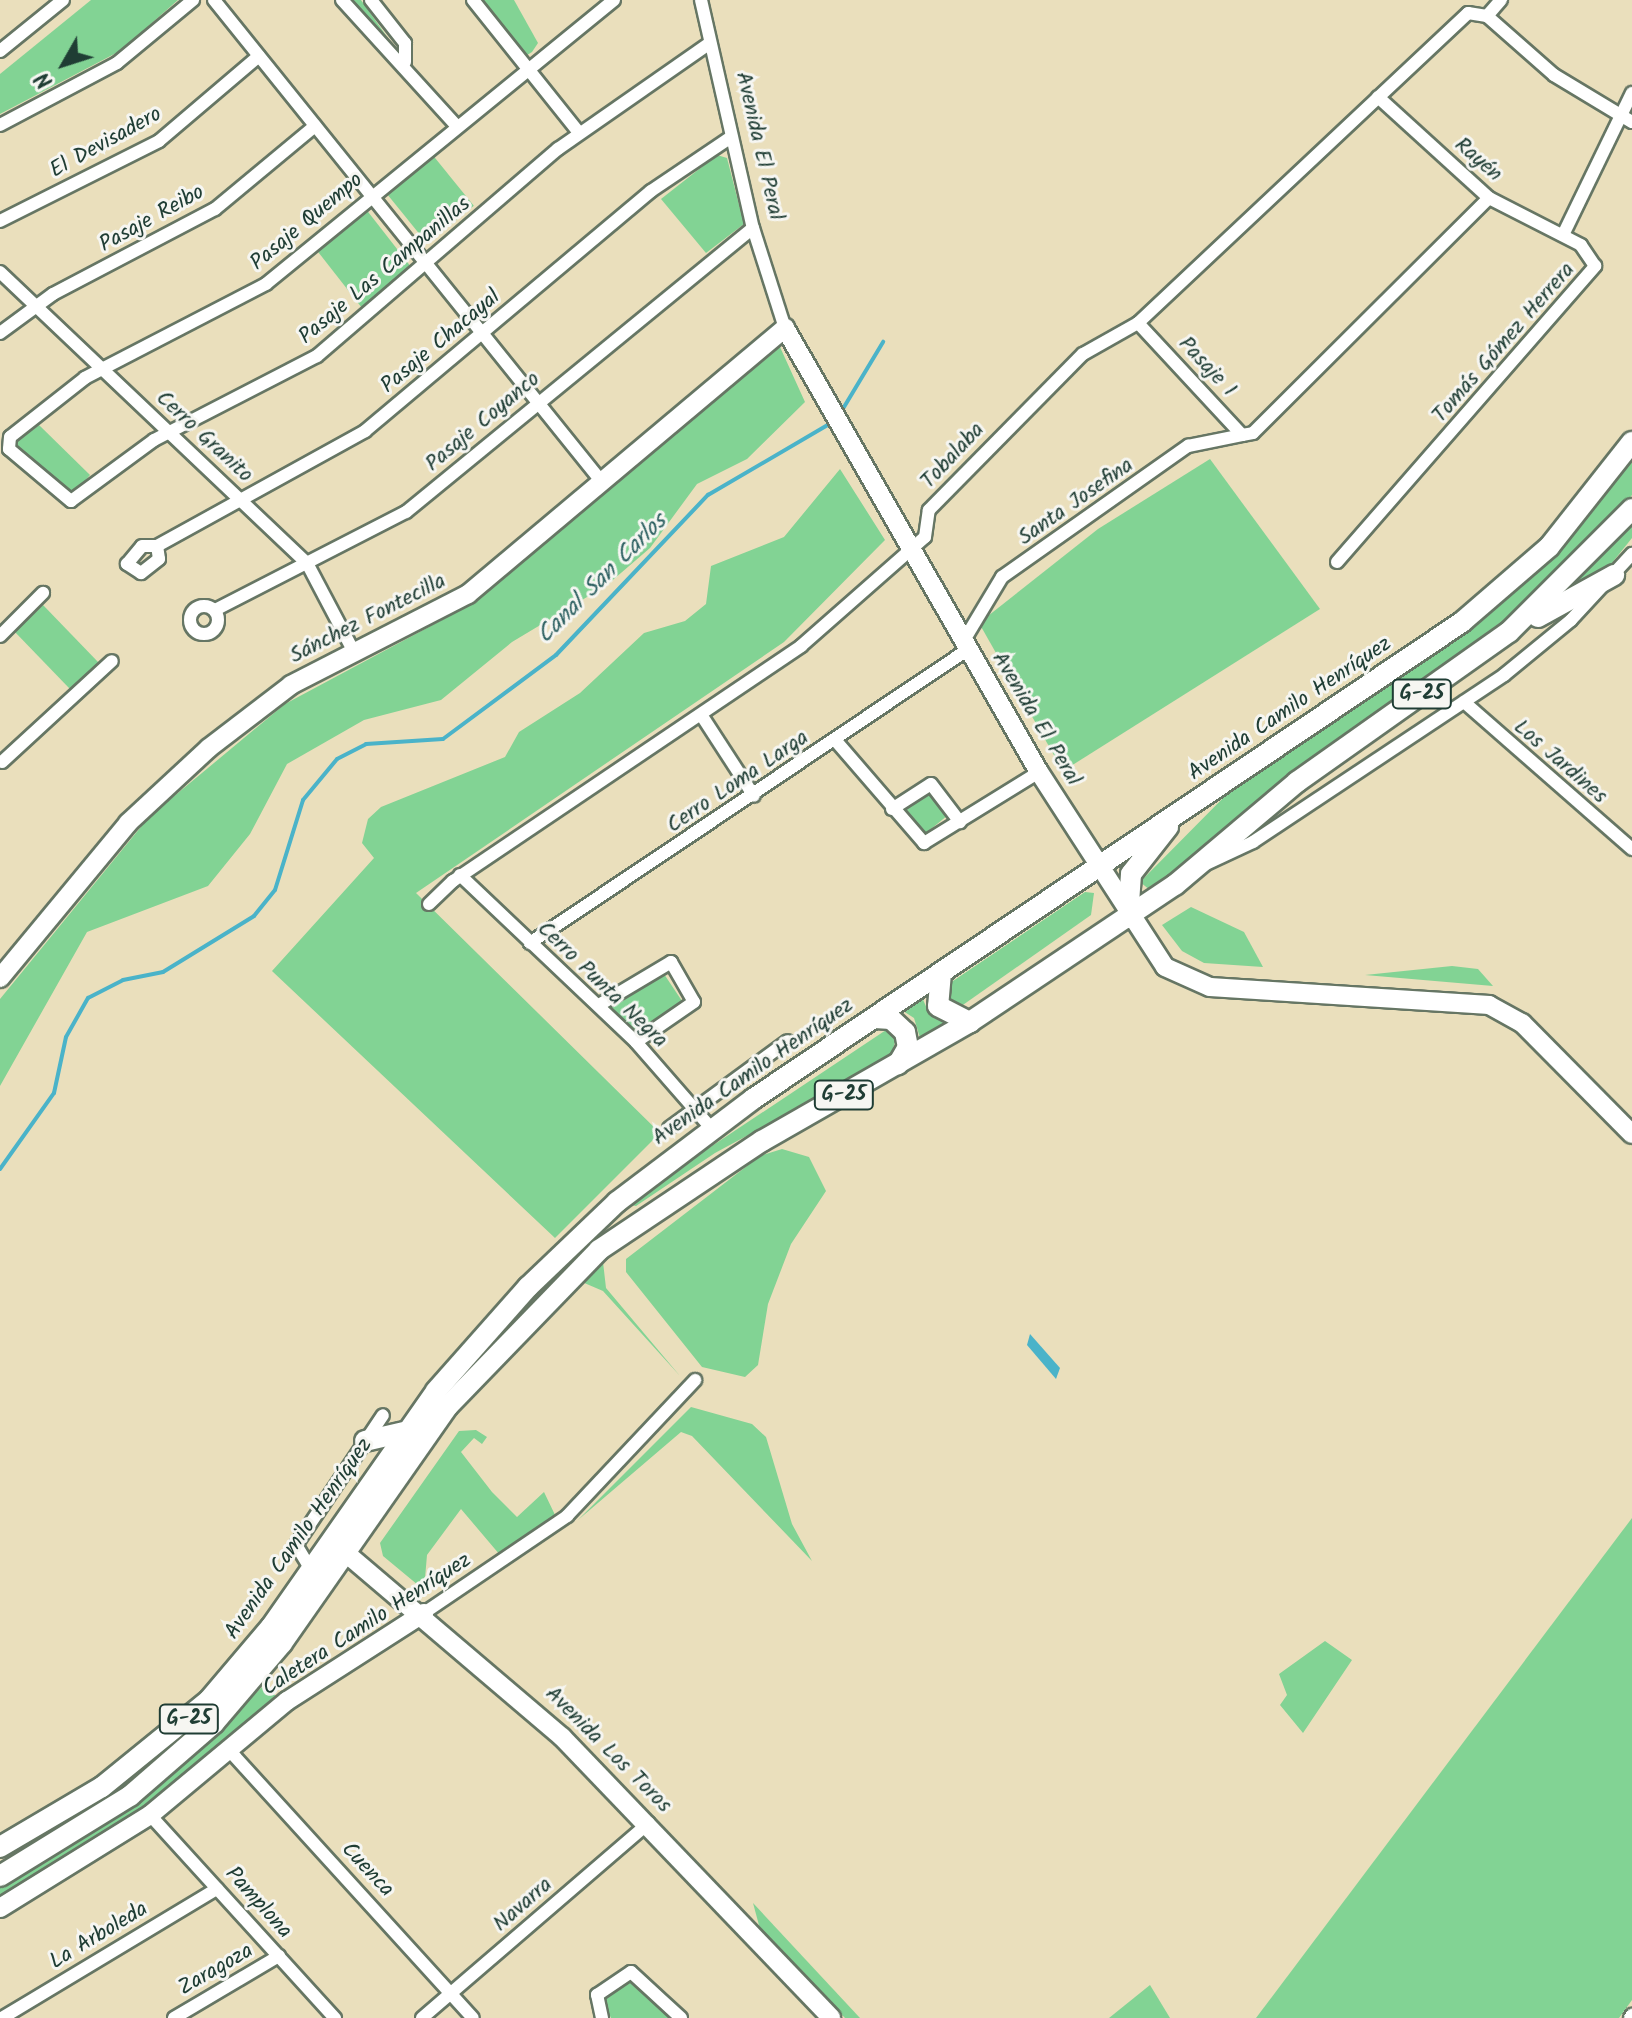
<!DOCTYPE html>
<meta charset="utf-8">
<style>
body{margin:0}
#map{position:relative;width:1632px;height:2018px;overflow:hidden;background:#eadfbc;font-family:Kalam,sans-serif}
div>[style]{position:absolute}
[style*='--x']{left:calc(var(--x)*1px);top:calc(var(--y)*1px);width:calc(var(--w)*1px);rotate:calc(var(--a)*1deg)}
.green>*{inset:0;background:#82d394;transform-origin:0 0}
.water>*{inset:0;background:#4ab3c9}
.stream>*{height:4px;margin:-2px;padding:0 2px;transform-origin:2px;border-radius:2px;background:#4ab3c9}
.roads{filter:drop-shadow(2px 0 #667664) drop-shadow(-2px 0 #667664) drop-shadow(0 2px #667664) drop-shadow(0 -2px #667664)}
.street>*{height:12px;margin:-6px;padding:0 6px;transform-origin:6px;border-radius:6px;background:#fff}
.street>.ring{margin:-6px;padding:0;box-sizing:content-box;background:none;border:12px solid #fff;border-radius:50%}
.secondary>*{height:18px;margin:-9px;padding:0 9px;transform-origin:9px;border-radius:9px;background:#fff}
.primary>*{height:20px;margin:-10px;padding:0 10px;transform-origin:10px;border-radius:10px;background:#fff}
span{translate:-50% -50%;white-space:nowrap;text-align:center;line-height:1.15;-webkit-text-stroke:6px #f6f6f2;paint-order:stroke}
.shield-label span{padding:2px 6px;background:#f6f6f2;border:2px solid;border-radius:6px;-webkit-text-stroke-width:0}
.shield-label{font-size:20px;color:#1f3d34;font-weight:700}
.street-label{font-size:22px;color:#1f3d34}
.water-label{font-size:24px;color:#2c6061;font-style:italic}
.north{position:absolute;left:24px;top:24px;width:80px;height:80px;-webkit-text-stroke:6px #f6f6f2;paint-order:stroke;rotate:231deg;font-size:22px;font-weight:700;line-height:32px;text-align:center;color:#1f3d34}
.north::after{content:'';display:block;margin:auto;width:28px;height:36px;background:#1f3d34;clip-path:polygon(50% 0,100% 100%,50% 72%,0 100%)}
</style>
<div id="map">
<div class="green">
<i style="clip-path:polygon(91px 0,178px 0,120px 51px,0 114px,0 74px)"></i>
<i style="clip-path:polygon(350px 0,361px 0,400px 55px)"></i>
<i style="clip-path:polygon(482px 0,514px 0,538px 43px,532px 52px,524px 57px)"></i>
<i style="left:431px;top:153px;width:68px;height:60px;rotate:51deg"></i>
<i style="clip-path:polygon(717px 155px,727px 158px,744px 224px,706px 253px,661px 199px)"></i>
<i style="left:365px;top:208px;width:78px;height:64px;rotate:52deg"></i>
<i style="clip-path:polygon(780px 347px,805px 402px,747px 459px,697px 484px,650px 548px,607px 585px,512px 642px,441px 700px,364px 720px,287px 764px,250px 834px,208px 886px,87px 932px,0 1086px,0 999px,149px 817px,285px 704px,470px 605px)"></i>
<i style="clip-path:polygon(39px 425px,90px 475px,75px 493px,67px 496px,18px 449px,15px 443px)"></i>
<i style="clip-path:polygon(1632px 452px,1632px 495px,1613px 520px,1489px 636px,1276px 786px,1150px 890px,1140px 882px,1233px 788px,1562px 545px)"></i>
<i style="clip-path:polygon(1210px 459px,1320px 609px,1063px 771px,979px 623px,1098px 529px)"></i>
<i style="clip-path:polygon(840px 469px,885px 540px,784px 642px,416px 893px,660px 1133px,555px 1238px,272px 971px,374px 858px,362px 843px,368px 819px,381px 807px,505px 757px,519px 732px,580px 693px,644px 633px,685px 621px,706px 604px,711px 566px,784px 537px)"></i>
<i style="clip-path:polygon(1632px 518px,1632px 538px,1603px 574px,1566px 590px)"></i>
<i style="left:43px;top:605px;width:82px;height:39px;rotate:46deg"></i>
<i style="left:927px;top:791px;width:32px;height:31px;rotate:51deg"></i>
<i style="clip-path:polygon(1085px 892px,1094px 893px,1091px 915px,950px 1014px,944px 987px)"></i>
<i style="clip-path:polygon(1191px 907px,1244px 932px,1263px 967px,1204px 963px,1182px 951px,1162px 925px)"></i>
<i style="clip-path:polygon(1452px 966px,1478px 969px,1493px 986px,1365px 975px)"></i>
<i style="clip-path:polygon(662px 971px,684px 1004px,635px 1037px,604px 1010px)"></i>
<i style="clip-path:polygon(921px 995px,928px 1011px,947px 1022px,920px 1038px,914px 1018px,900px 1009px)"></i>
<i style="clip-path:polygon(886px 1030px,897px 1036px,890px 1058px,715px 1153px,636px 1206px,625px 1204px)"></i>
<i style="clip-path:polygon(782px 1149px,809px 1157px,826px 1191px,791px 1244px,768px 1304px,758px 1365px,745px 1377px,702px 1367px,626px 1272px,626px 1259px,760px 1156px)"></i>
<i style="clip-path:polygon(603px 1262px,606px 1288px,680px 1376px,603px 1291px,582px 1282px)"></i>
<i style="clip-path:polygon(691px 1407px,752px 1424px,766px 1437px,792px 1524px,812px 1561px,692px 1436px,681px 1432px,578px 1520px)"></i>
<i style="clip-path:polygon(476px 1430px,487px 1437px,482px 1444px,474px 1438px,461px 1452px,492px 1492px,517px 1517px,544px 1492px,556px 1517px,500px 1555px,461px 1509px,427px 1555px,424px 1590px,383px 1556px,380px 1543px,459px 1431px)"></i>
<i style="clip-path:polygon(1632px 1518px,1632px 2000px,1619px 2018px,1256px 2018px)"></i>
<i style="clip-path:polygon(1325px 1641px,1352px 1660px,1303px 1733px,1280px 1705px,1287px 1695px,1279px 1674px)"></i>
<i style="clip-path:polygon(264px 1685px,278px 1698px,155px 1808px,0 1903px,0 1883px,155px 1790px)"></i>
<i style="clip-path:polygon(753px 1903px,860px 2018px,845px 2018px,760px 1929px)"></i>
<i style="clip-path:polygon(629px 1978px,676px 2018px,611px 2018px,601px 1997px)"></i>
<i style="clip-path:polygon(1150px 1985px,1170px 2018px,1109px 2018px)"></i>
</div>
<div class="water">
<i style="clip-path:polygon(1030px 1334px,1060px 1368px,1056px 1379px,1027px 1345px)"></i>
</div>
<div class="stream">
<i style="--x:841;--y:412;--w:82;--a:-59"></i>
<i style="--x:0;--y:1169;--w:93;--a:-54.6"></i>
<i style="--x:54;--y:1093;--w:57;--a:-77.9"></i>
<i style="--x:66;--y:1037;--w:45;--a:-60.6"></i>
<i style="--x:88;--y:998;--w:39;--a:-27"></i>
<i style="--x:123;--y:980;--w:41;--a:-11.3"></i>
<i style="--x:163;--y:972;--w:107;--a:-31.6"></i>
<i style="--x:254;--y:916;--w:33;--a:-51"></i>
<i style="--x:275;--y:890;--w:94;--a:-72.7"></i>
<i style="--x:303;--y:800;--w:53;--a:-50.3"></i>
<i style="--x:337;--y:759;--w:33;--a:-27"></i>
<i style="--x:366;--y:744;--w:77;--a:-3.7"></i>
<i style="--x:443;--y:739;--w:141;--a:-36.6"></i>
<i style="--x:556;--y:655;--w:221;--a:-46.5"></i>
<i style="--x:708;--y:495;--w:145;--a:-30.3"></i>
</div>
<div class="roads">
<div class="street">
<i style="--x:214;--y:0;--w:619;--a:51.17"></i>
<i style="--x:342;--y:0;--w:168;--a:47.7"></i>
<i style="--x:371;--y:0;--w:55;--a:51.7"></i>
<i style="--x:405;--y:43;--w:19;--a:90"></i>
<i style="--x:473;--y:0;--w:170;--a:51.4"></i>
<i style="--x:614;--y:0;--w:449;--a:140.8"></i>
<i style="--x:266;--y:284;--w:204;--a:152.6"></i>
<i style="--x:85;--y:378;--w:95;--a:141.8"></i>
<i style="--x:10;--y:437;--w:12;--a:95"></i>
<i style="--x:9;--y:449;--w:81;--a:40"></i>
<i style="--x:71;--y:501;--w:103;--a:-36.3"></i>
<i style="--x:154;--y:440;--w:183;--a:-27.3"></i>
<i style="--x:317;--y:356;--w:318;--a:-40.7"></i>
<i style="--x:558;--y:149;--w:185;--a:-34.9"></i>
<i style="--x:701;--y:0;--w:234;--a:77.2"></i>
<i style="--x:753;--y:228;--w:105;--a:72.3"></i>
<i style="--x:1487;--y:16;--w:21;--a:-49"></i>
<i style="--x:0;--y:51;--w:81;--a:-39"></i>
<i style="--x:0;--y:125;--w:132;--a:-27.9"></i>
<i style="--x:117;--y:63;--w:99;--a:-39.7"></i>
<i style="--x:0;--y:221;--w:178;--a:-26.7"></i>
<i style="--x:159;--y:141;--w:131;--a:-40.4"></i>
<i style="--x:1563;--y:235;--w:158;--a:-64.1"></i>
<i style="--x:0;--y:272;--w:423;--a:43.5"></i>
<i style="--x:307;--y:563;--w:101;--a:62.2"></i>
<i style="--x:1138;--y:323;--w:153;--a:47.1"></i>
<i style="--x:1242;--y:435;--w:11;--a:-10"></i>
<i style="--x:1253;--y:433;--w:333;--a:-44.9"></i>
<i style="--x:0;--y:333;--w:66;--a:-36.3"></i>
<i style="--x:53;--y:294;--w:183;--a:-27.7"></i>
<i style="--x:215;--y:209;--w:130;--a:-39.7"></i>
<i style="--x:157;--y:546;--w:13;--a:81"></i>
<i style="--x:159;--y:559;--w:23;--a:142"></i>
<i style="--x:141;--y:573;--w:17;--a:-147"></i>
<i style="--x:127;--y:564;--w:23;--a:-50"></i>
<i style="--x:142;--y:546;--w:15;--a:0"></i>
<i style="--x:157;--y:546;--w:238;--a:-28.9"></i>
<i style="--x:365;--y:431;--w:373;--a:-40"></i>
<i style="--x:651;--y:191;--w:97;--a:-34"></i>
<i style="--x:1337;--y:562;--w:393;--a:-48.9"></i>
<i style="--x:1595;--y:266;--w:25;--a:-124"></i>
<i style="--x:1581;--y:245;--w:103;--a:-152.9"></i>
<i style="--x:1489;--y:198;--w:150;--a:-137.7"></i>
<i class="ring" style="left:190px;top:606px;width:16px;height:16px"></i>
<i style="--x:215;--y:610;--w:215;--a:-27.2"></i>
<i style="--x:406;--y:512;--w:448;--a:-39.3"></i>
<i style="--x:0;--y:636;--w:61;--a:-45"></i>
<i style="--x:963;--y:642;--w:76;--a:-59"></i>
<i style="--x:1002;--y:577;--w:228;--a:-35.2"></i>
<i style="--x:1188;--y:446;--w:55;--a:-11.5"></i>
<i style="--x:1464;--y:702;--w:223;--a:41.2"></i>
<i style="--x:702;--y:716;--w:95;--a:57"></i>
<i style="--x:836;--y:741;--w:135;--a:49.2"></i>
<i style="--x:924;--y:843;--w:135;--a:-31.7"></i>
<i style="--x:2;--y:762;--w:149;--a:-42.6"></i>
<i style="--x:892;--y:809;--w:46;--a:-32.7"></i>
<i style="--x:931;--y:784;--w:48;--a:52.7"></i>
<i style="--x:1208;--y:863;--w:50;--a:-25"></i>
<i style="--x:1253;--y:842;--w:301;--a:-33.6"></i>
<i style="--x:1504;--y:675;--w:87;--a:-39.4"></i>
<i style="--x:1571;--y:620;--w:90;--a:-47.3"></i>
<i style="--x:460;--y:875;--w:243;--a:43.5"></i>
<i style="--x:636;--y:1042;--w:114;--a:48.9"></i>
<i style="--x:429;--y:904;--w:33;--a:-44"></i>
<i style="--x:453;--y:881;--w:420;--a:-34"></i>
<i style="--x:801;--y:646;--w:165;--a:-41.3"></i>
<i style="--x:925;--y:537;--w:27;--a:-82"></i>
<i style="--x:929;--y:510;--w:219;--a:-45.4"></i>
<i style="--x:1083;--y:354;--w:63;--a:-29.4"></i>
<i style="--x:1138;--y:323;--w:453;--a:-43.2"></i>
<i style="--x:1468;--y:13;--w:19;--a:9"></i>
<i style="--x:1487;--y:16;--w:89;--a:41.4"></i>
<i style="--x:1554;--y:75;--w:91;--a:31.1"></i>
<i style="--x:530;--y:943;--w:526;--a:-33.84"></i>
<i style="--x:599;--y:1005;--w:84;--a:-30.8"></i>
<i style="--x:671;--y:962;--w:46;--a:60.1"></i>
<i style="--x:694;--y:1002;--w:70;--a:145.4"></i>
<i style="--x:669;--y:1128;--w:147;--a:-36.2"></i>
<i style="--x:310;--y:1568;--w:27;--a:-121"></i>
<i style="--x:296;--y:1545;--w:156;--a:-56.2"></i>
<i style="--x:424;--y:1613;--w:173;--a:-34.1"></i>
<i style="--x:567;--y:1516;--w:187;--a:-46.7"></i>
<i style="--x:229;--y:1750;--w:362;--a:47.7"></i>
<i style="--x:150;--y:1815;--w:275;--a:47.7"></i>
<i style="--x:2;--y:2018;--w:251;--a:-31"></i>
<i style="--x:174;--y:2018;--w:122;--a:-30.6"></i>
<i style="--x:422;--y:2018;--w:299;--a:-40.7"></i>
<i style="--x:602;--y:2018;--w:24;--a:-102"></i>
<i style="--x:597;--y:1995;--w:41;--a:-34.1"></i>
<i style="--x:631;--y:1972;--w:68;--a:42.6"></i>
<i style="--x:1630;--y:2018;--w:4;--a:-56"></i>
</div>
<div class="secondary">
<i style="--x:0;--y:978;--w:201;--a:-50.4"></i>
<i style="--x:128;--y:823;--w:110;--a:-42.8"></i>
<i style="--x:209;--y:748;--w:103;--a:-37.5"></i>
<i style="--x:291;--y:685;--w:199;--a:-27.2"></i>
<i style="--x:468;--y:594;--w:414;--a:-40"></i>
<i style="--x:785;--y:328;--w:512;--a:60.23"></i>
<i style="--x:1039;--y:772;--w:232;--a:57.1"></i>
<i style="--x:1165;--y:967;--w:49;--a:24"></i>
<i style="--x:1210;--y:987;--w:280;--a:3.7"></i>
<i style="--x:1489;--y:1005;--w:38;--a:29"></i>
<i style="--x:1522;--y:1023;--w:156;--a:45.3"></i>
<i style="--x:334;--y:1543;--w:299;--a:40.4"></i>
<i style="--x:562;--y:1737;--w:389;--a:46.2"></i>
<i style="--x:0;--y:1908;--w:176;--a:-31.8"></i>
<i style="--x:150;--y:1815;--w:178;--a:-39.8"></i>
<i style="--x:287;--y:1701;--w:163;--a:-32.7"></i>
</div>
<div class="primary">
<i style="--x:1538;--y:617;--w:87;--a:-28.9"></i>
<i style="--x:1128;--y:918;--w:44;--a:-86.1"></i>
<i style="--x:1131;--y:874;--w:60;--a:-51.8"></i>
<i style="--x:941;--y:973;--w:33;--a:95"></i>
<i style="--x:938;--y:1006;--w:36;--a:27"></i>
<i style="--x:875;--y:1018;--w:16;--a:4"></i>
<i style="--x:891;--y:1019;--w:19;--a:43"></i>
<i style="--x:905;--y:1032;--w:15;--a:79"></i>
<i style="--x:908;--y:1047;--w:20;--a:120"></i>
<i style="--x:365;--y:1441;--w:40;--a:-13"></i>
<i style="--x:0;--y:1847;--w:118;--a:-30.5"></i>
<i style="--x:102;--y:1787;--w:138;--a:-39.1"></i>
<i style="--x:209;--y:1700;--w:96;--a:-49.7"></i>
<i style="--x:271;--y:1627;--w:288;--a:-55"></i>
<i style="--x:436;--y:1391;--w:139;--a:-48.5"></i>
<i style="--x:528;--y:1287;--w:123;--a:-43.7"></i>
<i style="--x:617;--y:1202;--w:171;--a:-37.1"></i>
<i style="--x:753;--y:1099;--w:855;--a:-33.93"></i>
<i style="--x:1462;--y:622;--w:115;--a:-40.8"></i>
<i style="--x:1549;--y:547;--w:134;--a:-51.7"></i>
<i style="--x:0;--y:1876;--w:153;--a:-31.6"></i>
<i style="--x:130;--y:1796;--w:111;--a:-41"></i>
<i style="--x:214;--y:1723;--w:105;--a:-49.6"></i>
<i style="--x:282;--y:1643;--w:289;--a:-55"></i>
<i style="--x:448;--y:1406;--w:217;--a:-45.9"></i>
<i style="--x:599;--y:1250;--w:196;--a:-33.8"></i>
<i style="--x:762;--y:1141;--w:240;--a:-29.8"></i>
<i style="--x:970;--y:1022;--w:247;--a:-33.8"></i>
<i style="--x:1175;--y:885;--w:160;--a:-40.2"></i>
<i style="--x:1297;--y:782;--w:260;--a:-35.3"></i>
<i style="--x:1509;--y:632;--w:174;--a:-45"></i>
</div>
</div>
<div class="shield-label">
<span style="left:1422px;top:694px">G-25</span>
<span style="left:844px;top:1095px">G-25</span>
<span style="left:189px;top:1719px">G-25</span>
</div>
<div class="street-label">
<span style="left:106px;top:143px;rotate:-29deg">El Devisadero</span>
<span style="left:759px;top:146px;rotate:77deg">Avenida El Peral</span>
<span style="left:1478px;top:160px;rotate:41deg">Rayén</span>
<span style="left:152px;top:219px;rotate:-29deg">Pasaje Reibo</span>
<span style="left:307px;top:222px;rotate:-40deg">Pasaje Quempo</span>
<span style="left:385px;top:271px;rotate:-40deg">Pasaje Las Campanillas</span>
<span style="left:441px;top:342px;rotate:-40deg">Pasaje Chacayal</span>
<span style="left:1504px;top:343px;rotate:-49deg">Tomás Gómez Herrera</span>
<span style="left:1207px;top:367px;rotate:47deg">Pasaje 1</span>
<span style="left:483px;top:422px;rotate:-40deg">Pasaje Coyanco</span>
<span style="left:204px;top:437px;rotate:43deg">Cerro Granito</span>
<span style="left:953px;top:456px;rotate:-47deg">Tobalaba</span>
<span style="left:1076px;top:502px;rotate:-35deg">Santa Josefina</span>
<span style="left:368px;top:619px;rotate:-27deg">Sánchez Fontecilla</span>
<span style="left:1290px;top:709px;rotate:-34deg">Avenida Camilo Henríquez</span>
<span style="left:1036px;top:719px;rotate:59deg">Avenida El Peral</span>
<span style="left:1560px;top:762px;rotate:41deg">Los Jardines</span>
<span style="left:738px;top:782px;rotate:-34deg">Cerro Loma Larga</span>
<span style="left:602px;top:985px;rotate:44deg">Cerro Punta Negra</span>
<span style="left:753px;top:1072px;rotate:-35deg">Avenida Camilo Henríquez</span>
<span style="left:299px;top:1539px;rotate:-55deg">Avenida Camilo Henríquez</span>
<span style="left:367px;top:1625px;rotate:-33deg">Caletera Camilo Henríquez</span>
<span style="left:608px;top:1750px;rotate:45deg">Avenida Los Toros</span>
<span style="left:367px;top:1870px;rotate:47deg">Cuenca</span>
<span style="left:258px;top:1903px;rotate:48deg">Pamplona</span>
<span style="left:523px;top:1905px;rotate:-41deg">Navarra</span>
<span style="left:99px;top:1936px;rotate:-31deg">La Arboleda</span>
<span style="left:216px;top:1970px;rotate:-30deg">Zaragoza</span>
</div>
<div class="water-label">
<span style="left:602px;top:579px;rotate:-45deg">Canal San Carlos</span>
</div>
<div class="north">N</div>
</div>
